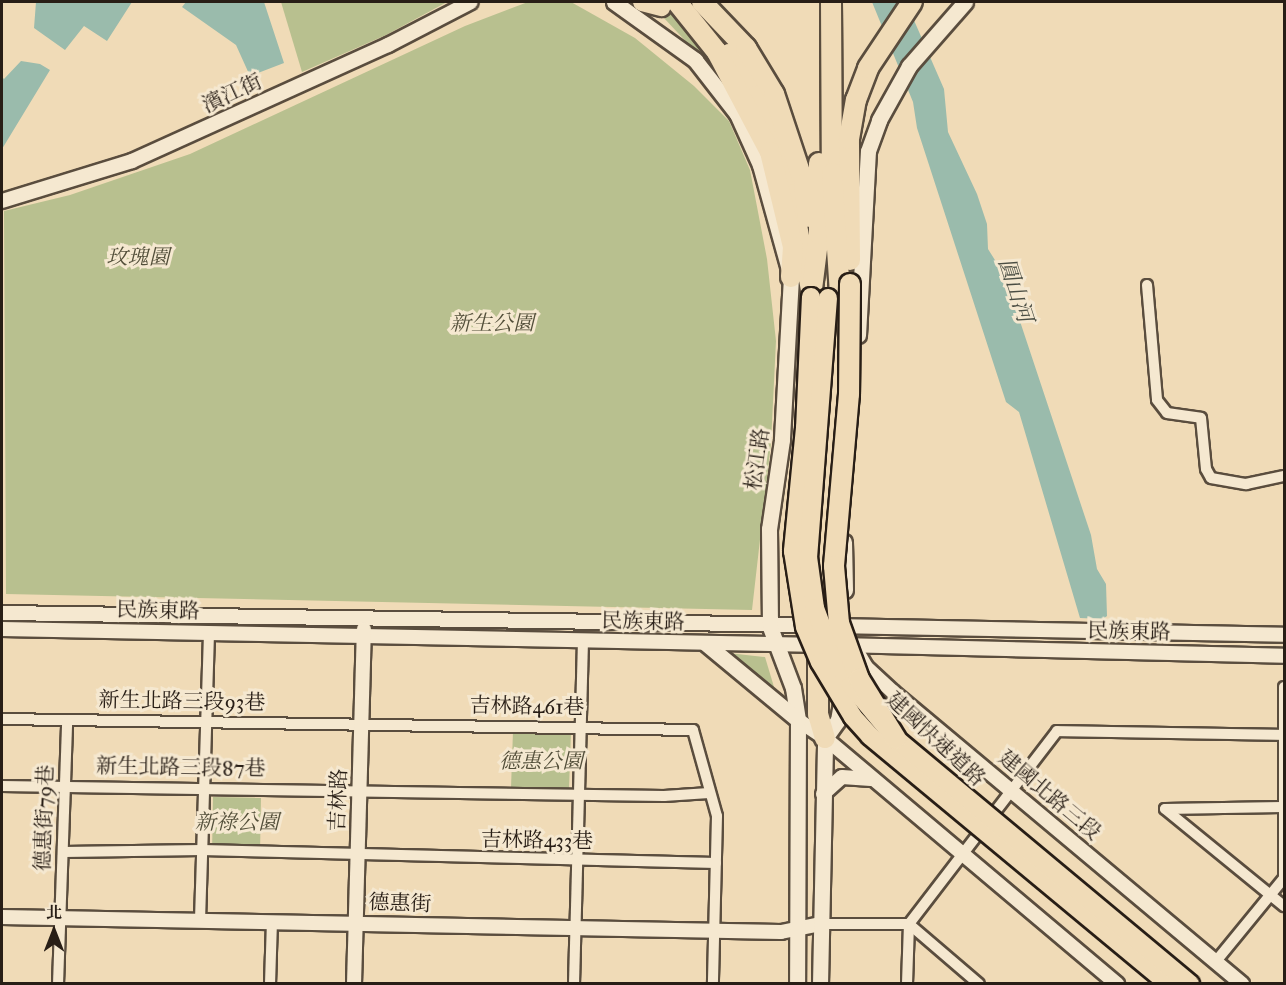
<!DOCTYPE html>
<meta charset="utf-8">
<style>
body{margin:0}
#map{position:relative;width:1286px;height:985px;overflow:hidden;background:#f0dbb7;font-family:"IM FELL Great Primer","Noto Serif TC",serif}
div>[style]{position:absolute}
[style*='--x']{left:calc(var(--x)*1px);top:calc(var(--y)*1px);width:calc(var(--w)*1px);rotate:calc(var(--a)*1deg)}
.green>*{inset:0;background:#b8c08f;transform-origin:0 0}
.water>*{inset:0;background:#9abbac}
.roads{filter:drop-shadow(2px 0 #5a4d3e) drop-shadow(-2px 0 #5a4d3e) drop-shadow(0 2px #5a4d3e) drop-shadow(0 -2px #5a4d3e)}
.minor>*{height:10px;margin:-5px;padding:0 5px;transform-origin:5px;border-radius:5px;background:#f5e8d0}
.tertiary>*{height:14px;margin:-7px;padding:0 7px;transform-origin:7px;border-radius:7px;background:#f5e8d0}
.secondary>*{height:15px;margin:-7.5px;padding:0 7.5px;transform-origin:7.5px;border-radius:7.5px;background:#f5e8d0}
.trunk>*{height:18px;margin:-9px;padding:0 9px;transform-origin:9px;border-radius:9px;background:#f0dbb7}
.motorway>*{height:20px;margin:-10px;padding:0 10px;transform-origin:10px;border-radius:10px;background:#f0dbb7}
.bridges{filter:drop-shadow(2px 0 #281e16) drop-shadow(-2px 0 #281e16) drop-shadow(0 2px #281e16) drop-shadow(0 -2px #281e16)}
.trunk-bridge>*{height:18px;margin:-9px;padding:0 9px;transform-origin:9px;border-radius:9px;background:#f0dbb7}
.motorway-bridge>*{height:20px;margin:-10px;padding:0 10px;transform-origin:10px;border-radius:10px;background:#f0dbb7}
span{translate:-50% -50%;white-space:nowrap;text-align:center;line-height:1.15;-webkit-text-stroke:6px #f5e8d0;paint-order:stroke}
.street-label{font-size:21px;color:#281e16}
.park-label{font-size:21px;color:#534f3a;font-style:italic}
.water-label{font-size:22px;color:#4a4d43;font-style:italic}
.frame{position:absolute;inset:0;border:3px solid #281e16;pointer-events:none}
.north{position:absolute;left:24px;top:901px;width:60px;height:60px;-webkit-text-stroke:4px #f5e8d0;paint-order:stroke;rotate:0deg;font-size:16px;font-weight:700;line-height:24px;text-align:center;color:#281e16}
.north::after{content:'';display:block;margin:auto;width:21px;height:27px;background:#281e16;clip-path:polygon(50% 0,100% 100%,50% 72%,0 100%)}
</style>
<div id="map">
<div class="green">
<i style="clip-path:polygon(281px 2px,447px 2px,386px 35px,302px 72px)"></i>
<i style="clip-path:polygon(528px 2px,571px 2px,635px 38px,694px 86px,729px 121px,750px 170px,767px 259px,776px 341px,771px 443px,752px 610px,6px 594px,4px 211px,70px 195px,190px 154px,465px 26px)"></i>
<i style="clip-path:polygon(649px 2px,665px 2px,717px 65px,707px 64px)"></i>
<i style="clip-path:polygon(728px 653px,765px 657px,774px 687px,769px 691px)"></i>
<i style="left:513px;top:731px;width:58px;height:58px;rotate:2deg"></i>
<i style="left:213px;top:797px;width:48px;height:50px;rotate:1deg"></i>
</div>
<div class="water">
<i style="clip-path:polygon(36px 2px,132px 2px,107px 41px,84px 26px,65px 50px,34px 28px)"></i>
<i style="clip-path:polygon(186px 2px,264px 2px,284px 63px,250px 76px,236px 45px,182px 7px)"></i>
<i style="clip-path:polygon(872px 2px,906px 2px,944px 89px,948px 132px,977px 194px,987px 224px,988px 249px,1005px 276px,1091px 535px,1097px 569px,1106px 584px,1107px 616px,1103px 619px,1080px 618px,1019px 412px,1006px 402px,917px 128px,913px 102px)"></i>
<i style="clip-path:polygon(21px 61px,40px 64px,50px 70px,2px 149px,2px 77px,4px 79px)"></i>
</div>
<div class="roads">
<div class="minor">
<i style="--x:1147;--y:285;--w:115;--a:85"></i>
<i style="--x:1157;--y:400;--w:16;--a:52"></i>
<i style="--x:1167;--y:413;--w:34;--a:8"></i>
<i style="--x:1201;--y:418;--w:51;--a:84.4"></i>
<i style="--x:1206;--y:469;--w:10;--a:61"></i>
<i style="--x:1211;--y:478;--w:36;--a:10"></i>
<i style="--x:1246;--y:484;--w:39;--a:-12"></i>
<i style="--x:2;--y:719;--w:691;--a:0.91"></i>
<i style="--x:693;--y:730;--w:89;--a:74.4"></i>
<i style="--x:717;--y:816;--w:168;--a:91.4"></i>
<i style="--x:2;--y:786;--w:662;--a:0.87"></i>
<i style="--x:664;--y:796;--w:45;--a:-3.8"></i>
<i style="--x:1165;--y:809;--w:154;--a:39.2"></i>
<i style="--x:1165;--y:809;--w:117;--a:-1"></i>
<i style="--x:64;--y:852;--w:138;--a:-0.8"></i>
<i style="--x:202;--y:850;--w:514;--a:1.45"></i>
<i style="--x:200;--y:920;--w:288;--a:-88.2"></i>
<i style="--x:821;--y:924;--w:88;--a:0"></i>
<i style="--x:909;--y:924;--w:92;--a:40.6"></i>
<i style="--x:909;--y:924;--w:243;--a:-52.5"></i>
<i style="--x:1057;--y:731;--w:227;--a:1"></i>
<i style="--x:1217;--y:960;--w:106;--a:-50.7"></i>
<i style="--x:1284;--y:878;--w:191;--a:-90"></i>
<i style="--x:58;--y:984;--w:264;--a:-88"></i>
<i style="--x:270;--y:984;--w:62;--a:-88.2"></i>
<i style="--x:574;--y:984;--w:343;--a:-88.5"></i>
<i style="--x:907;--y:984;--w:60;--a:-88.1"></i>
</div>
<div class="tertiary">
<i style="--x:2;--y:201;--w:136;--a:-17.1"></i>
<i style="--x:132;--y:161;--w:281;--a:-24.4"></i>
<i style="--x:388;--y:45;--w:93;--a:-27.4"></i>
<i style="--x:2;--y:613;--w:810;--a:0.85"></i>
<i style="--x:834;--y:626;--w:450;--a:1.1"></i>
<i style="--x:2;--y:629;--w:819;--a:1.12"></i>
<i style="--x:840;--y:645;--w:444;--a:1.4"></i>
<i style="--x:855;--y:648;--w:22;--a:60"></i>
<i style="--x:866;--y:667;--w:37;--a:43"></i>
<i style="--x:893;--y:692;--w:455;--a:39.9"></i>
<i style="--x:798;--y:720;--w:32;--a:34"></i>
<i style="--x:825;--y:738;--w:382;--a:40.1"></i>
<i style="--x:823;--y:794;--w:25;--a:-42"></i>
<i style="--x:842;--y:777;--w:29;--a:4"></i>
<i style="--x:2;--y:917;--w:779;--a:1.1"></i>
<i style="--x:781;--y:932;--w:41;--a:-11.3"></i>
<i style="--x:354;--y:984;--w:355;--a:-88.4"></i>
</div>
<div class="secondary">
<i style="--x:614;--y:2;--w:100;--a:35.6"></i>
<i style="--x:695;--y:60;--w:68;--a:52.1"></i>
<i style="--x:737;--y:114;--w:56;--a:65.7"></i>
<i style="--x:760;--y:165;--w:116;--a:74.5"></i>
<i style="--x:791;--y:277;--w:163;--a:93.2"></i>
<i style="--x:782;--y:440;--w:90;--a:98.3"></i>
<i style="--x:769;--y:529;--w:98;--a:89.4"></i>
<i style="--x:770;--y:627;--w:65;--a:69.3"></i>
<i style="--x:793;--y:688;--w:32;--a:81"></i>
<i style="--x:798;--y:720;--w:264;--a:90.2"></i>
<i style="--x:858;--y:335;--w:184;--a:-86.9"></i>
<i style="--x:868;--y:151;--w:33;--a:-70"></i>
<i style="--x:879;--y:120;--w:62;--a:-60.9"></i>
<i style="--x:909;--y:66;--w:85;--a:-48.8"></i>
<i style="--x:844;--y:542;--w:48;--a:88.8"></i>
<i style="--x:705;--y:643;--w:121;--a:39.6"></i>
<i style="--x:820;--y:984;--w:246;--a:-88.8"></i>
<i style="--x:825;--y:738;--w:22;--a:-54"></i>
<i style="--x:838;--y:720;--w:29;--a:-80"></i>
</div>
<div class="trunk">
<i style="--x:642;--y:2;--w:20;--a:15"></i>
<i style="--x:729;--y:53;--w:50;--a:57.3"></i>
<i style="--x:756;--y:95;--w:50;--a:63.9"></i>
<i style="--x:778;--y:140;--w:55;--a:75.2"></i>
<i style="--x:792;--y:193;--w:99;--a:79.5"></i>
</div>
<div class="motorway">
<i style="--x:677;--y:2;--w:64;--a:51.3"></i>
<i style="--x:717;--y:52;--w:113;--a:62.1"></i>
<i style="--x:770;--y:152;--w:98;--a:76.4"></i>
<i style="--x:793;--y:247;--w:30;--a:94"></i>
<i style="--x:702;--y:2;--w:64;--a:46.3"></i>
<i style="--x:746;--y:48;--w:54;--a:58.7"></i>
<i style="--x:774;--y:94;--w:95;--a:71.6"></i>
<i style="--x:804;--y:184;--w:33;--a:83"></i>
<i style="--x:831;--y:2;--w:182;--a:89.7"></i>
<i style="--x:850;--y:260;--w:121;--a:-90.5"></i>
<i style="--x:849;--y:139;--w:40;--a:-80"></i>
<i style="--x:856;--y:100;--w:34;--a:-69"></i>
<i style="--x:868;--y:68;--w:79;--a:-56.3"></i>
<i style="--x:811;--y:297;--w:64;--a:-82.8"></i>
<i style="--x:819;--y:234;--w:71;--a:-90"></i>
<i style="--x:821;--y:616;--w:65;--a:-90"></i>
<i style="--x:821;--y:551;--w:182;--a:-84.6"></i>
<i style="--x:838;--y:370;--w:76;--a:-88.5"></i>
<i style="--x:840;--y:294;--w:121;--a:-93.8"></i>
<i style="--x:818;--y:652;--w:62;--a:90"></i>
<i style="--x:818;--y:714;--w:25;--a:74"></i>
</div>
</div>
<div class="bridges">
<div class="trunk-bridge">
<i style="--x:811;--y:297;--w:131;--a:92.6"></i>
<i style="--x:805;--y:428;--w:124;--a:95.6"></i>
<i style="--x:793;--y:551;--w:77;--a:81"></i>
<i style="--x:805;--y:627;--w:38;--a:67"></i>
<i style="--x:820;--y:662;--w:64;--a:59"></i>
<i style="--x:853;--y:717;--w:25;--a:48"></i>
<i style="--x:870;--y:736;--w:388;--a:39.7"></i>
<i style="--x:828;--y:298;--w:260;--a:94.4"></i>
<i style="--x:808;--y:557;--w:51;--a:82.2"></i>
<i style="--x:815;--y:608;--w:49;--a:69.7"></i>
<i style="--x:832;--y:654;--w:36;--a:58"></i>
<i style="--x:851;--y:685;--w:70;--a:50.2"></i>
<i style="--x:896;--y:739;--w:383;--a:39.8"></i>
</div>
<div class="motorway-bridge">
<i style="--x:850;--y:284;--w:110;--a:90.5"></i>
<i style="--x:849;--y:394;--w:173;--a:95"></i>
<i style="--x:834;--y:566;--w:57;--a:85"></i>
<i style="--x:839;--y:623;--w:59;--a:70.3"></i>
<i style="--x:859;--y:679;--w:70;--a:58.3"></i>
</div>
</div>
<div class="street-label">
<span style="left:232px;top:93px;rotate:-25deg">濱江街</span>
<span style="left:757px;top:459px;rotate:-82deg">松江路</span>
<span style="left:158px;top:610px;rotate:1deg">民族東路</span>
<span style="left:643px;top:621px;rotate:1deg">民族東路</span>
<span style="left:1129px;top:631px;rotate:1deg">民族東路</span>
<span style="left:182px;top:701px;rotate:1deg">新生北路三段93巷</span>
<span style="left:527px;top:706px;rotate:1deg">吉林路461巷</span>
<span style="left:936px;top:739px;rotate:43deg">建國快速道路</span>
<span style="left:181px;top:767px;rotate:1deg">新生北路三段87巷</span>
<span style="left:1050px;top:795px;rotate:40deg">建國北路三段</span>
<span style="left:338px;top:800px;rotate:-88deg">吉林路</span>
<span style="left:44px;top:818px;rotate:-88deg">德惠街79巷</span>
<span style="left:537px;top:840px;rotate:1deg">吉林路433巷</span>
<span style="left:400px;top:903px;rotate:2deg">德惠街</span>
</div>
<div class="park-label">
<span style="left:138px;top:257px">玫瑰園</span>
<span style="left:492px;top:323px">新生公園</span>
<span style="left:541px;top:761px">德惠公園</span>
<span style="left:237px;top:822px">新祿公園</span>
</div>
<div class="water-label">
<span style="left:1016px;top:290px;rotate:72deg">圓山河</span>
</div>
<div class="frame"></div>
<div class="north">北</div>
</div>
